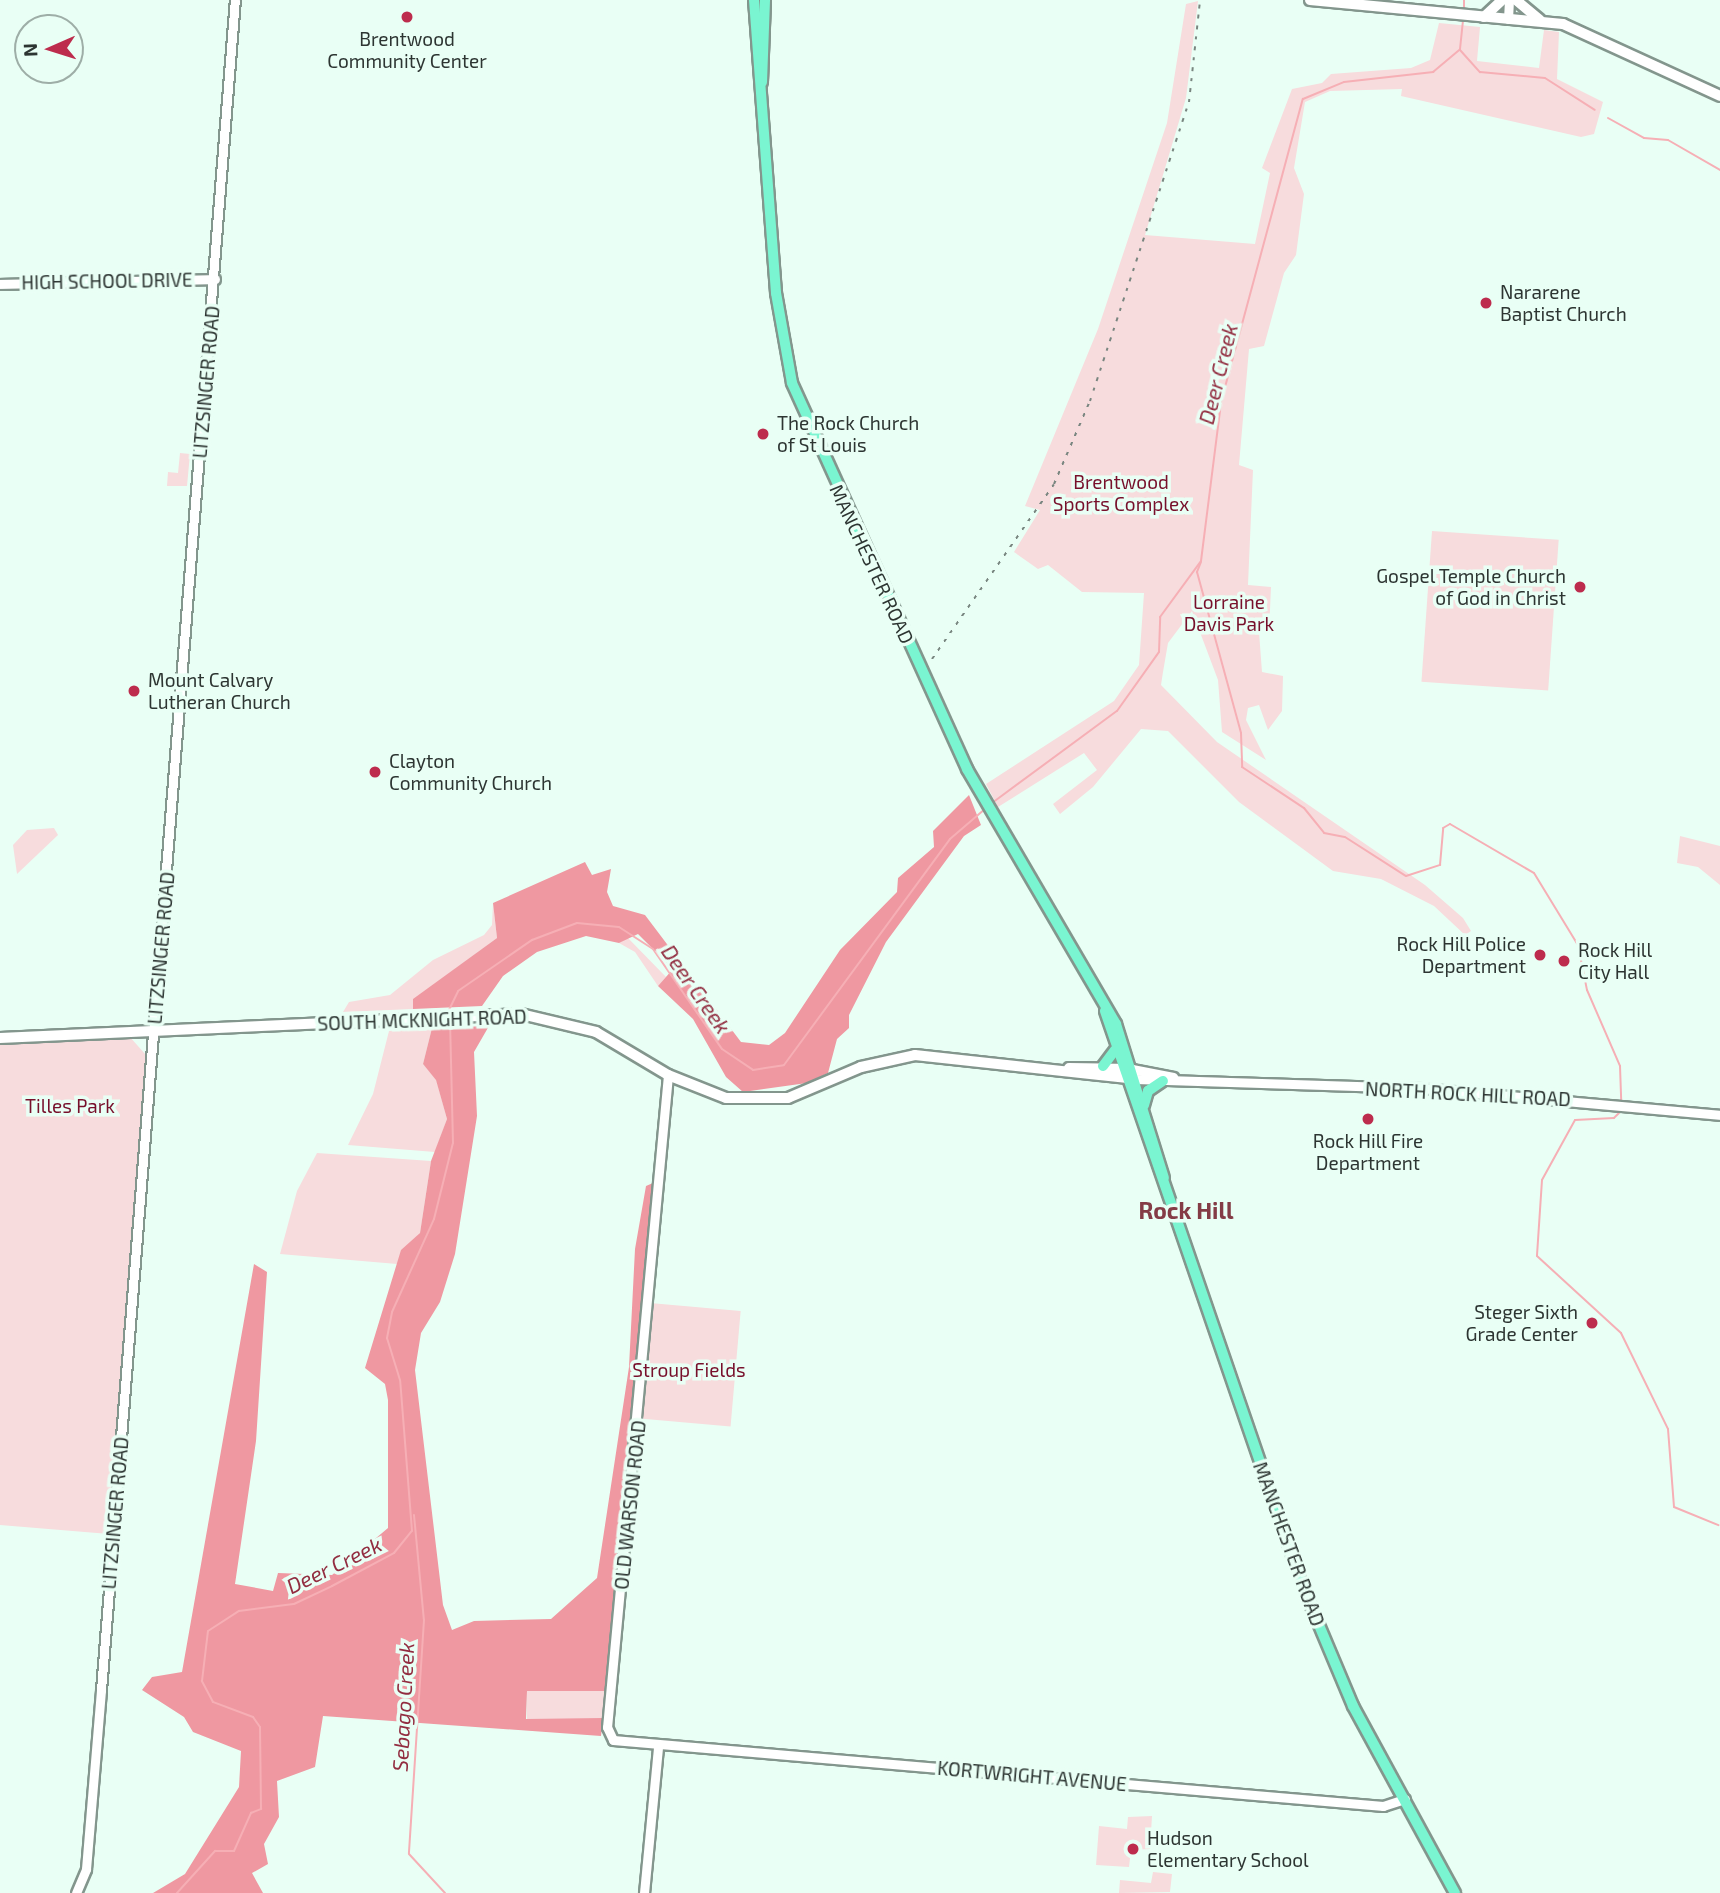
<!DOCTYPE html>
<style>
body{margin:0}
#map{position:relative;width:1720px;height:1893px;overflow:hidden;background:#e9fff5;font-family:"Exo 2",sans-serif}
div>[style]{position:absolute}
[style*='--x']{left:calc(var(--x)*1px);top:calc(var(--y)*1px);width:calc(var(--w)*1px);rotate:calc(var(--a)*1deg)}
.green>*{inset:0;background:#f7dcdd;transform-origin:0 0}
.forest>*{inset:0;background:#ef98a1}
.stream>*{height:2px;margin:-1px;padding:0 1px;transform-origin:1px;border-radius:1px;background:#f6afb5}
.roads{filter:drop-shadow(2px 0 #83968d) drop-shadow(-2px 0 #83968d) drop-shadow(0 2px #83968d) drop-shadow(0 -2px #83968d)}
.tertiary>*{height:9px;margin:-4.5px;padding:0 4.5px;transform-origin:4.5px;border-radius:4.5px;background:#fff}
.secondary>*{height:10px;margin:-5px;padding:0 5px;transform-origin:5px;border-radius:5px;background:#fff}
.primary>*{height:10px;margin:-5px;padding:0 5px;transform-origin:5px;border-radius:5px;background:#7af5d1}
.rail>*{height:2px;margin-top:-1px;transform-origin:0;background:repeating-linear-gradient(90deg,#78857f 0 3.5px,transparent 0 10.5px)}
.dots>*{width:19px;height:19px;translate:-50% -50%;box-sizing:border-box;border:4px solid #e9fff5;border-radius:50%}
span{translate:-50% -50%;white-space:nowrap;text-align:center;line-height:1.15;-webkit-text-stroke:7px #e9fff5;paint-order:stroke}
.poi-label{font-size:19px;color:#2d3532}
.left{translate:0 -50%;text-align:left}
.right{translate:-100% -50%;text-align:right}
.street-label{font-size:19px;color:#2d3532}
.park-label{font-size:19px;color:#77102b}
.water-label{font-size:21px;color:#922d40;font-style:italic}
.quarter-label{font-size:23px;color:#843c46;font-weight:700}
.north{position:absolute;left:14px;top:14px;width:70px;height:70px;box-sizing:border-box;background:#e9fff5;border:2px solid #9eaea7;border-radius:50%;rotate:267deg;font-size:19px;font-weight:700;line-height:28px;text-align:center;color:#2d3532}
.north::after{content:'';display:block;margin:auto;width:24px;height:32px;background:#bd2c4d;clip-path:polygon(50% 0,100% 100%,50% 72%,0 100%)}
</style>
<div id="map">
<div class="green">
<i style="clip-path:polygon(1198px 1px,1186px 98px,1145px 235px,1255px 244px,1270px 173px,1262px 168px,1292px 89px,1322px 83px,1331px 74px,1411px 68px,1430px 60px,1439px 23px,1480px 27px,1477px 61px,1539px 68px,1544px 30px,1559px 32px,1557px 79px,1603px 102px,1594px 134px,1581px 137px,1401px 96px,1402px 89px,1330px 91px,1305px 102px,1294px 168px,1304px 194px,1296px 255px,1284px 273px,1264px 346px,1249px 349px,1239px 465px,1253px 470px,1248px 585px,1271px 587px,1269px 632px,1259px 632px,1262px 672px,1283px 676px,1282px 711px,1268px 730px,1259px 705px,1248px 708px,1246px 720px,1266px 760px,1222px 732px,1218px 680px,1192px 611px,1168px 643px,1163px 672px,1161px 685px,1217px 742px,1425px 885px,1463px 918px,1471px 931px,1465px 935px,1434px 906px,1381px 879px,1333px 871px,1239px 802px,1168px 731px,1141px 729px,1093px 787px,1060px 814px,1053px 804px,1097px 770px,1084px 753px,998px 807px,986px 784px,1114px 701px,1139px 665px,1144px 593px,1082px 592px,1048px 565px,1038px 569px,1014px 552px,1040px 510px,1025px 506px,1098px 329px,1167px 123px,1186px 4px)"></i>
<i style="clip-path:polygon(180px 453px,190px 454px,187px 486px,167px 486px,168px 472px,178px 473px)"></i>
<i style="left:1432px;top:531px;width:127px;height:151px;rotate:4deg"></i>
<i style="clip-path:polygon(27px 830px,54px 828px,58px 835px,17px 874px,13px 845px)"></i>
<i style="clip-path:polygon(1680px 836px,1720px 846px,1720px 885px,1698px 867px,1677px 863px)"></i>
<i style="clip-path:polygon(493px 903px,497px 938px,414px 999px,413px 1009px,343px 1012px,349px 1002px,390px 995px,433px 960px,484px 935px,492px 925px)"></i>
<i style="clip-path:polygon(628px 938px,666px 977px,658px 986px,635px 952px,619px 943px)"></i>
<i style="clip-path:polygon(432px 1028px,423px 1064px,436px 1079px,447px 1119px,435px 1152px,348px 1145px,373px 1094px,389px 1031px)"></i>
<i style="clip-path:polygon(129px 1036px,146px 1055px,109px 1534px,0 1525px,0 1042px)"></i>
<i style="clip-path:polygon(317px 1153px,431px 1161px,420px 1233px,397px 1264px,280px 1254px,297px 1191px)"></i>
<i style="left:650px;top:1303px;width:91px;height:116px;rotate:5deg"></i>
<i style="left:527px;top:1691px;width:79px;height:28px"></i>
<i style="clip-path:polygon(1152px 1816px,1150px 1849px,1131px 1850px,1129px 1867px,1096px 1865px,1099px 1826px,1127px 1829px,1128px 1817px)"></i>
<i style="clip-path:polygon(1153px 1872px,1172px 1874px,1170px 1892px,1119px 1893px,1120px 1880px,1151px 1883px)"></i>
</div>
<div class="forest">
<i style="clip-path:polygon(969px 795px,981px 825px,964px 836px,886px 942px,849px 1015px,849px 1028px,837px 1039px,828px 1073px,807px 1083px,743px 1092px,726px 1077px,693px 1019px,658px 986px,673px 969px,638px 934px,619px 943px,586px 936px,537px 952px,503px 976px,482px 1006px,413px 1009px,413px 999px,497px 938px,493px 903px,585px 862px,592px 875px,611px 869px,607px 892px,613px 906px,645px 915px,741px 1042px,769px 1045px,785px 1033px,840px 950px,897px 892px,898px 878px,934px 847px,933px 831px)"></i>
<i style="clip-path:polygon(489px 1026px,474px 1052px,477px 1116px,455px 1254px,440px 1302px,421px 1333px,415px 1370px,443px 1605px,452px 1630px,474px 1621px,551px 1619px,597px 1578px,629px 1367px,635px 1249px,646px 1186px,653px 1183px,606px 1691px,527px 1691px,526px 1719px,603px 1718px,601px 1736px,323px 1716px,315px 1767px,277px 1781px,279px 1817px,264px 1844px,268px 1864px,252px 1873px,263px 1893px,153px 1893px,185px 1874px,239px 1787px,241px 1751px,193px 1732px,184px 1717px,142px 1690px,152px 1677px,182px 1672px,254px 1264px,267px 1272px,256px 1441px,235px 1584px,273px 1591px,278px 1573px,332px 1575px,388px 1528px,388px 1400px,385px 1384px,365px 1368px,401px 1250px,420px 1233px,431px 1161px,447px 1119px,436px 1080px,423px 1064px,432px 1028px)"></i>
</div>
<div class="stream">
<i style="--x:1464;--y:11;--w:11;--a:-90"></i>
<i style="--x:1460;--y:50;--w:30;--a:48"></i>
<i style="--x:1480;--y:72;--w:65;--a:5.3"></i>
<i style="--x:1545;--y:78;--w:59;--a:32.6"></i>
<i style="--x:1608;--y:118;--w:41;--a:29.1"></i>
<i style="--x:1644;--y:138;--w:24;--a:5"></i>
<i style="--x:1668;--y:140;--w:60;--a:30"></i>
<i style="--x:1201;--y:562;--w:11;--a:112"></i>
<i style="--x:1197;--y:572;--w:167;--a:74.7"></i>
<i style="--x:1241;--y:733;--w:34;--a:88"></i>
<i style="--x:1242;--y:767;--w:74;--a:33.5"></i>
<i style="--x:1304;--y:808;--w:32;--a:51"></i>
<i style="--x:1324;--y:833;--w:21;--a:11"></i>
<i style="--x:1345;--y:837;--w:72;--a:32.6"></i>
<i style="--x:1406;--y:876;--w:36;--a:-18"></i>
<i style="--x:1440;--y:865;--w:37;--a:-85"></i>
<i style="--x:1443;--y:828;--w:8;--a:-30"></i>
<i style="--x:1450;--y:824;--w:97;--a:30.3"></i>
<i style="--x:1534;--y:873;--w:84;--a:58.6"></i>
<i style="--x:1578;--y:945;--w:46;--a:78.7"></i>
<i style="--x:1587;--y:990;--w:83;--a:66.5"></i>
<i style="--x:1620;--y:1066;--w:35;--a:88"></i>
<i style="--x:992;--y:803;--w:155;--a:-36.4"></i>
<i style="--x:1117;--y:711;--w:72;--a:-54.6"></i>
<i style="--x:1159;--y:652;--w:35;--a:-88"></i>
<i style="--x:1160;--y:617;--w:69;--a:-53.8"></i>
<i style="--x:1201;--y:561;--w:160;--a:-82.8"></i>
<i style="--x:1221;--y:402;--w:314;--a:-74.9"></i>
<i style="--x:1303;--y:99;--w:44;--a:-22.5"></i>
<i style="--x:1344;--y:82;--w:90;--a:-6.4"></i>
<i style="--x:1433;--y:72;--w:35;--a:-40"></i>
<i style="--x:1460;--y:49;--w:29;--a:-84"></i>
<i style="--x:447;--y:1014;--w:25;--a:-64"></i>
<i style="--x:458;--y:991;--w:90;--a:-34.6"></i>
<i style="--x:532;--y:940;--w:48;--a:-20.7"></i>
<i style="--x:577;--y:923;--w:42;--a:5.4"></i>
<i style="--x:619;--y:927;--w:40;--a:32.9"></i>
<i style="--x:653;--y:949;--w:121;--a:55.4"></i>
<i style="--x:722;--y:1049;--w:37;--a:34"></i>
<i style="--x:753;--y:1070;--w:31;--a:-9"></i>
<i style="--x:784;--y:1065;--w:280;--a:-53.7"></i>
<i style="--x:950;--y:839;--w:46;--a:-40.6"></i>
<i style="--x:1621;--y:1111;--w:10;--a:135"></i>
<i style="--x:1614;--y:1118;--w:39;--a:177"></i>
<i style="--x:1575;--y:1120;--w:68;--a:118.8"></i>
<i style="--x:1542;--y:1180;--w:76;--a:93.8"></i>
<i style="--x:1537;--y:1256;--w:114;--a:42.5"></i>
<i style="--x:1621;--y:1333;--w:107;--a:63.9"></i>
<i style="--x:1668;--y:1429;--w:78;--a:85.6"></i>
<i style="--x:1674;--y:1507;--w:48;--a:22.2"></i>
<i style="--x:414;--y:1515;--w:105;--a:84.6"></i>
<i style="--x:424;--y:1620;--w:234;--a:93.7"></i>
<i style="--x:409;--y:1854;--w:53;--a:47.3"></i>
<i style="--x:177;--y:1893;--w:57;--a:-47.9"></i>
<i style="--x:215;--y:1851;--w:19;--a:0"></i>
<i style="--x:234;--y:1851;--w:42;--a:-65.9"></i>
<i style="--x:251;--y:1813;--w:11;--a:-22"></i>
<i style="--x:261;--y:1809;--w:82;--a:-90.7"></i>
<i style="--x:260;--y:1727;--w:12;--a:-125"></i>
<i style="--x:253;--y:1717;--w:43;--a:-159.4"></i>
<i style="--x:213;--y:1702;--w:24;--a:-118"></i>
<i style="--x:202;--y:1681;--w:50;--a:-83.2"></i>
<i style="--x:208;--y:1631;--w:37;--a:-33"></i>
<i style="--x:239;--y:1611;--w:55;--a:-7.3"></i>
<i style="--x:294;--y:1604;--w:42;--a:-25.3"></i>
<i style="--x:332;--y:1586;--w:70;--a:-28"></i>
<i style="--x:394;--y:1553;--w:28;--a:-51"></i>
<i style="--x:412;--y:1531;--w:151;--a:-94.5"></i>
<i style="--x:400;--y:1380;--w:44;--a:-107.2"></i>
<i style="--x:387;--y:1338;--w:26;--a:-79"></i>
<i style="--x:392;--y:1312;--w:102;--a:-65.7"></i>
<i style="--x:434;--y:1219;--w:78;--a:-76"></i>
<i style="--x:453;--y:1143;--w:120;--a:-91.4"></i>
</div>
<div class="roads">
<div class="tertiary">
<i style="--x:1508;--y:19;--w:19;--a:-87"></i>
<i style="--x:0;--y:284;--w:215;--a:-1.3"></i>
<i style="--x:1132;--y:1069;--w:42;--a:11"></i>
<i style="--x:668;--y:1075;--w:655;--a:95.34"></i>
<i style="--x:607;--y:1727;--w:14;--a:65"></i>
<i style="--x:613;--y:1740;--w:773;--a:4.9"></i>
<i style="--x:1383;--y:1806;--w:23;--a:-18"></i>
<i style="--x:1135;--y:1079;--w:284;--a:1.8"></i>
<i style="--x:1419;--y:1088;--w:302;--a:5.1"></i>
<i style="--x:76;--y:1893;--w:26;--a:-67"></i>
<i style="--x:86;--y:1869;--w:180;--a:-85.2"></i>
<i style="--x:101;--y:1690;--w:1695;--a:-85.47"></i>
<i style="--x:644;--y:1893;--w:146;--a:-84.5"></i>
</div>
<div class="secondary">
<i style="--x:1310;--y:0;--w:254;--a:5.4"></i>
<i style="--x:1563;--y:24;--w:173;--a:24.6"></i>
<i style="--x:1516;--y:0;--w:31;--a:40"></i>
<i style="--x:1484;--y:17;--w:25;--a:-43"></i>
<i style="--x:0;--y:1038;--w:522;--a:-2.64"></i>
<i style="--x:521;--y:1014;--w:77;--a:13.5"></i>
<i style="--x:596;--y:1032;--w:84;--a:30.8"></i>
<i style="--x:668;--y:1075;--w:62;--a:21.6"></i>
<i style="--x:726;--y:1098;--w:62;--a:0"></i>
<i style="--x:788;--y:1098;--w:79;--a:-23"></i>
<i style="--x:861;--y:1067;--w:55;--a:-12.5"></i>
<i style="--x:915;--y:1055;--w:221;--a:6.2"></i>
<i style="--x:1069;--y:1068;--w:62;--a:0.9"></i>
</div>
<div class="primary">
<i style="--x:754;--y:0;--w:294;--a:85.7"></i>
<i style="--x:776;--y:293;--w:91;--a:79.9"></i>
<i style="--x:792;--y:383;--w:424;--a:65.6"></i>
<i style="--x:967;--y:769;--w:295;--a:59.7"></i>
<i style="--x:1116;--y:1024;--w:161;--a:72.7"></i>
<i style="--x:762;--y:82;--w:82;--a:-87.9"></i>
<i style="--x:1105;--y:1011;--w:609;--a:71.03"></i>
<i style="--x:1303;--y:1587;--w:129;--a:67.2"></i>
<i style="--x:1353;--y:1706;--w:213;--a:61.4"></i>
<i style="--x:1103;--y:1066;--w:20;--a:-53"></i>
<i style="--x:1144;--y:1105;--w:15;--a:-74"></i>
<i style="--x:1148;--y:1091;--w:18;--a:-34"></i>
</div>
</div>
<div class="rail">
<i style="--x:932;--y:659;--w:213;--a:-55.1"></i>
<i style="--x:1054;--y:484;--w:90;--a:-66.6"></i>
<i style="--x:1090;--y:401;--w:315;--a:-71.7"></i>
<i style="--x:1189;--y:102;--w:103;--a:-83.8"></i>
</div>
<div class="dots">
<i style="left:407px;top:17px;background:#bd2c4d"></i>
<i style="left:1486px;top:303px;background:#bd2c4d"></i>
<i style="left:763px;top:434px;background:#bd2c4d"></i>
<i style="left:1580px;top:587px;background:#bd2c4d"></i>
<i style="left:134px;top:691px;background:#bd2c4d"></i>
<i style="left:375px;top:772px;background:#bd2c4d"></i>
<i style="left:1540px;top:955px;background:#bd2c4d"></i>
<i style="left:1564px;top:961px;background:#bd2c4d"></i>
<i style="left:1368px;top:1119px;background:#bd2c4d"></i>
<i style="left:1592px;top:1323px;background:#bd2c4d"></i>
<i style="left:1133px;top:1849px;background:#bd2c4d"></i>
</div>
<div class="poi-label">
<span style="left:407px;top:50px">Brentwood<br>Community Center</span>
<span class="left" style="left:1500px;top:303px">Nararene<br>Baptist Church</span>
<span class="left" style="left:777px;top:434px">The Rock Church<br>of St Louis</span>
<span class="right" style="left:1566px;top:587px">Gospel Temple Church<br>of God in Christ</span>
<span class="left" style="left:148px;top:691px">Mount Calvary<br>Lutheran Church</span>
<span class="left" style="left:389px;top:772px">Clayton<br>Community Church</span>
<span class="right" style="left:1526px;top:955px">Rock Hill Police<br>Department</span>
<span class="left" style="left:1578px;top:961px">Rock Hill<br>City Hall</span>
<span style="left:1368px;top:1152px">Rock Hill Fire<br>Department</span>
<span class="right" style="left:1578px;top:1323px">Steger Sixth<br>Grade Center</span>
<span class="left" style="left:1147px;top:1849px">Hudson<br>Elementary School</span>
</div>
<div class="street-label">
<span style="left:107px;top:281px;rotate:-1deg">HIGH SCHOOL DRIVE</span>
<span style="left:206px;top:382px;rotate:-85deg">LITZSINGER ROAD</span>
<span style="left:872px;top:564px;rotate:65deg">MANCHESTER ROAD</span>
<span style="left:161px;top:948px;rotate:-85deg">LITZSINGER ROAD</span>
<span style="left:422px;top:1020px;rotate:-2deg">SOUTH MCKNIGHT ROAD</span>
<span style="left:1468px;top:1094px;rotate:3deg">NORTH ROCK HILL ROAD</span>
<span style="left:630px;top:1505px;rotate:-84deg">OLD WARSON ROAD</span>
<span style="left:115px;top:1513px;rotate:-85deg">LITZSINGER ROAD</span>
<span style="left:1289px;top:1544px;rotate:70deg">MANCHESTER ROAD</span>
<span style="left:1032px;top:1776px;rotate:5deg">KORTWRIGHT AVENUE</span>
</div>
<div class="park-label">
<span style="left:1121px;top:493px">Brentwood<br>Sports Complex</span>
<span style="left:1229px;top:613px">Lorraine<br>Davis Park</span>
<span style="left:70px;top:1106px">Tilles Park</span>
<span style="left:689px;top:1370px">Stroup Fields</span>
</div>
<div class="water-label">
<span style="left:1218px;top:374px;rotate:-76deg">Deer Creek</span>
<span style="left:696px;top:989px;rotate:55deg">Deer Creek</span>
<span style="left:334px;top:1565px;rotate:-26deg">Deer Creek</span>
<span style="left:403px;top:1707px;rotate:-87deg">Sebago Creek</span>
</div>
<div class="quarter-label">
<span style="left:1186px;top:1210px">Rock Hill</span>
</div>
<div class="north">N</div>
</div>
